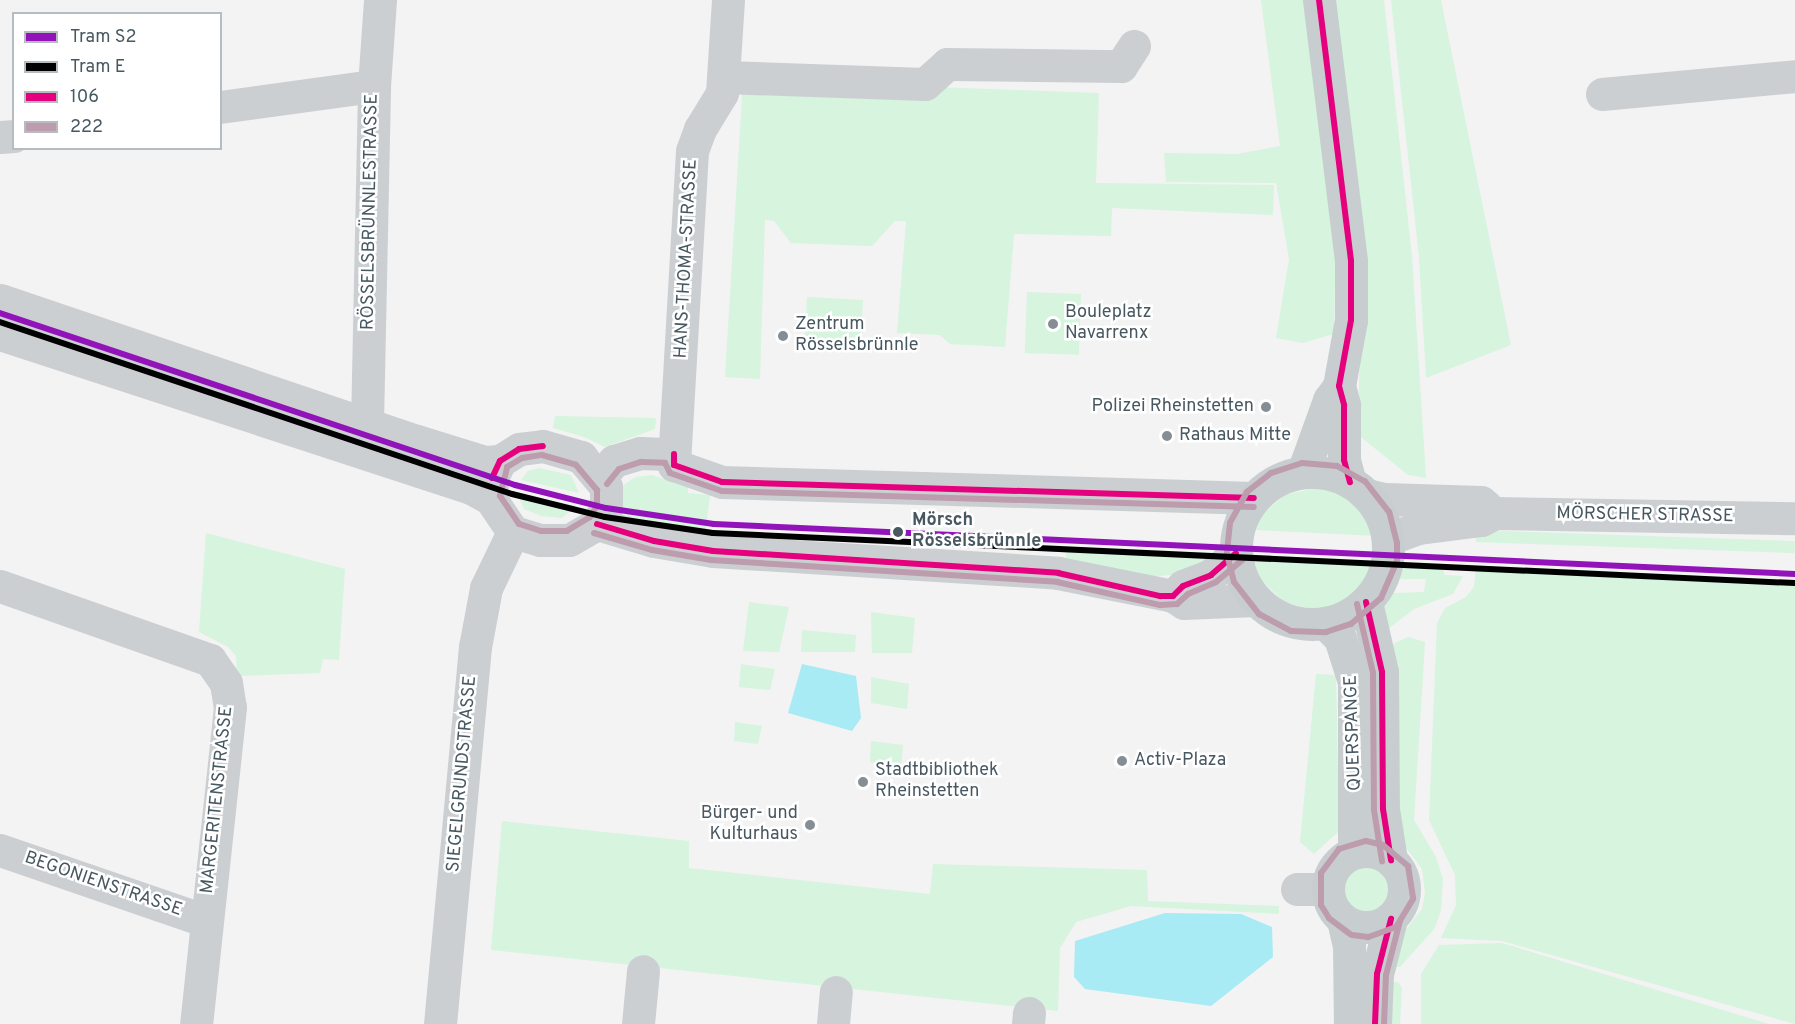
<!DOCTYPE html>
<meta charset="utf-8">
<style>
body{margin:0}
#map{position:relative;width:1795px;height:1024px;overflow:hidden;background:#f3f3f3;font-family:Overpass,sans-serif}
div>[style]{position:absolute}
[style*='--x']{left:calc(var(--x)*1px);top:calc(var(--y)*1px);width:calc(var(--w)*1px);rotate:calc(var(--a)*1deg)}
.green>*{inset:0;background:#d6f4de;transform-origin:0 0}
.round{border-radius:50%}
.water>*{inset:0;background:#a8ebf4}
.minor>*{height:33px;margin:-16.5px;padding:0 16.5px;transform-origin:16.5px;border-radius:16.5px;background:#cccfd2}
.major>*{height:33px;margin:-16.5px;padding:0 16.5px;transform-origin:16.5px;border-radius:16.5px;background:#c8ced0}
.major>.ring{margin:-16.5px;padding:0;box-sizing:content-box;background:none;border:33px solid #c8ced0;border-radius:50%}
.bus-1>*{height:6px;margin:-3px;padding:0 3px;transform-origin:3px;border-radius:3px;background:#e5007d}
.bus-2>*{height:6px;margin:-3px;padding:0 3px;transform-origin:3px;border-radius:3px;background:#bd9cad}
.tram-1>*{height:6px;margin:-3px;padding:0 3px;transform-origin:3px;border-radius:3px;background:#9313ba}
.tram-2>*{height:6px;margin:-3px;padding:0 3px;transform-origin:3px;border-radius:3px;background:#000}
.dots>*{width:16px;height:16px;translate:-50% -50%;box-sizing:border-box;border:3px solid #fff;border-radius:50%}
span{translate:-50% -50%;white-space:nowrap;text-align:center;line-height:1.15;-webkit-text-stroke:5px #fff;paint-order:stroke}
.street-label{font-size:18px;color:#485861}
.poi-label{font-size:18px;color:#485861}
.left{translate:0 -50%;text-align:left}
.right{translate:-100% -50%;text-align:right}
.stop-label{font-size:18px;color:#485861;font-weight:700}
.legend{position:absolute;left:12px;top:12px;width:210px;height:138px;box-sizing:border-box;background:#fff;border:2px solid #b6bcc0;margin:0;padding:8px 10px;list-style:none;font-size:18px;color:#485861}
.legend li{display:flex;align-items:center;gap:12px;height:30px}
.legend b{width:30px;border:2px solid #b6bcc0}
</style>
<div id="map">
<div class="green">
<i style="clip-path:polygon(1261px 0,1308px 0,1336px 223px,1334px 334px,1303px 343px,1276px 338px,1289px 259px,1276px 183px,1166px 182px,1164px 153px,1237px 154px,1280px 146px)"></i>
<i style="clip-path:polygon(1334px 0,1384px 0,1412px 256px,1426px 478px,1408px 475px,1357px 434px,1364px 256px)"></i>
<i style="clip-path:polygon(1391px 0,1441px 0,1511px 345px,1426px 378px,1419px 257px)"></i>
<i style="clip-path:polygon(743px 80px,1099px 93px,1096px 183px,1274px 185px,1273px 215px,1112px 208px,1111px 236px,1014px 234px,1005px 347px,950px 344px,940px 335px,897px 333px,906px 221px,895px 221px,872px 246px,791px 243px,774px 221px,765px 220px,760px 379px,725px 377px)"></i>
<i style="left:1027px;top:292px;width:54px;height:61px;rotate:2deg"></i>
<i style="left:807px;top:297px;width:56px;height:41px;rotate:3deg"></i>
<i style="clip-path:polygon(555px 416px,656px 418px,655px 429px,605px 447px,584px 437px,553px 428px)"></i>
<i style="clip-path:polygon(539px 468px,571px 475px,579px 493px,521px 480px,528px 471px)"></i>
<i style="clip-path:polygon(652px 475px,688px 487px,688px 493px,710px 495px,705px 537px,630px 518px,620px 508px,618px 492px,625px 484px,636px 477px)"></i>
<i style="clip-path:polygon(1325px 487px,1358px 499px,1377px 536px,1256px 530px,1259px 517px,1286px 494px)"></i>
<i style="clip-path:polygon(517px 493px,577px 506px,562px 518px,541px 516px,524px 509px)"></i>
<i style="left:1476px;top:530px;width:319px;height:12px;rotate:2deg"></i>
<i style="clip-path:polygon(206px 533px,345px 569px,339px 660px,323px 659px,320px 673px,237px 676px,236px 656px,228px 647px,199px 632px)"></i>
<i style="clip-path:polygon(1066px 550px,1212px 553px,1200px 565px,1181px 574px,1139px 578px,1066px 558px)"></i>
<i style="clip-path:polygon(1253px 559px,1377px 563px,1353px 596px,1340px 605px,1314px 609px,1285px 603px,1260px 579px)"></i>
<i style="clip-path:polygon(1402px 565px,1444px 566px,1444px 575px,1463px 576px,1453px 594px,1414px 609px,1384px 632px,1381px 615px,1393px 593px,1424px 592px,1426px 579px,1398px 579px)"></i>
<i style="clip-path:polygon(1476px 566px,1795px 581px,1795px 1024px,1502px 941px,1441px 938px,1456px 905px,1455px 875px,1429px 820px,1437px 623px,1445px 608px,1466px 597px,1474px 587px)"></i>
<i style="clip-path:polygon(749px 602px,789px 607px,779px 652px,743px 651px)"></i>
<i style="clip-path:polygon(871px 612px,915px 618px,912px 653px,872px 653px)"></i>
<i style="clip-path:polygon(802px 630px,856px 635px,855px 652px,801px 652px)"></i>
<i style="clip-path:polygon(1408px 637px,1425px 642px,1414px 820px,1436px 857px,1443px 879px,1441px 910px,1435px 928px,1400px 967px,1384px 966px,1398px 939px,1422px 909px,1425px 893px,1422px 869px,1401px 841px,1387px 647px)"></i>
<i style="clip-path:polygon(741px 664px,775px 669px,770px 690px,739px 687px)"></i>
<i style="clip-path:polygon(1316px 674px,1336px 675px,1339px 831px,1314px 854px,1300px 842px)"></i>
<i style="clip-path:polygon(871px 677px,909px 684px,907px 709px,871px 703px)"></i>
<i style="clip-path:polygon(735px 722px,762px 726px,758px 744px,734px 741px)"></i>
<i style="clip-path:polygon(871px 741px,903px 745px,901px 768px,870px 762px)"></i>
<i style="clip-path:polygon(502px 821px,689px 841px,689px 868px,930px 894px,933px 864px,1147px 870px,1148px 901px,1279px 906px,1279px 914px,1131px 906px,1076px 922px,1060px 948px,1058px 1011px,491px 950px)"></i>
<i class="round" style="left:1339px;top:862px;width:54px;height:54px"></i>
<i style="clip-path:polygon(1502px 943px,1769px 1024px,1421px 1024px,1421px 974px,1439px 945px)"></i>
<i style="clip-path:polygon(1383px 982px,1398px 982px,1402px 988px,1400px 1024px,1382px 1024px)"></i>
</div>
<div class="water">
<i style="clip-path:polygon(802px 664px,856px 676px,861px 718px,852px 731px,788px 713px)"></i>
<i style="clip-path:polygon(1165px 913px,1241px 914px,1272px 927px,1273px 957px,1211px 1006px,1085px 989px,1074px 977px,1075px 941px)"></i>
</div>
<div class="minor">
<i style="--x:728;--y:0;--w:93;--a:93.7"></i>
<i style="--x:722;--y:93;--w:42;--a:121.4"></i>
<i style="--x:700;--y:129;--w:23;--a:110"></i>
<i style="--x:692;--y:151;--w:315;--a:93.3"></i>
<i style="--x:674;--y:465;--w:51;--a:19.5"></i>
<i style="--x:722;--y:482;--w:532;--a:1.72"></i>
<i style="--x:724;--y:77;--w:201;--a:2"></i>
<i style="--x:925;--y:84;--w:30;--a:-42"></i>
<i style="--x:947;--y:64;--w:174;--a:0.7"></i>
<i style="--x:1121;--y:66;--w:24;--a:-57"></i>
<i style="--x:1602;--y:94;--w:194;--a:-5.3"></i>
<i style="--x:220;--y:107;--w:155;--a:-7.8"></i>
<i style="--x:0;--y:137;--w:14;--a:-4"></i>
<i style="--x:0;--y:300;--w:440;--a:18.7"></i>
<i style="--x:417;--y:441;--w:71;--a:17.2"></i>
<i style="--x:485;--y:462;--w:15;--a:-4"></i>
<i style="--x:0;--y:334;--w:498;--a:18.1"></i>
<i style="--x:473;--y:489;--w:21;--a:29"></i>
<i style="--x:367;--y:424;--w:338;--a:-88.8"></i>
<i style="--x:374;--y:86;--w:86;--a:-86"></i>
<i style="--x:543;--y:446;--w:40;--a:16"></i>
<i style="--x:581;--y:457;--w:39;--a:50"></i>
<i style="--x:606;--y:487;--w:21;--a:90"></i>
<i style="--x:606;--y:508;--w:18;--a:119"></i>
<i style="--x:597;--y:524;--w:32;--a:150"></i>
<i style="--x:569;--y:540;--w:29;--a:180"></i>
<i style="--x:540;--y:540;--w:28;--a:-163"></i>
<i style="--x:513;--y:532;--w:40;--a:-124"></i>
<i style="--x:491;--y:499;--w:21;--a:-87"></i>
<i style="--x:492;--y:478;--w:19;--a:-65"></i>
<i style="--x:500;--y:461;--w:22;--a:-32"></i>
<i style="--x:519;--y:449;--w:24;--a:-7"></i>
<i style="--x:600;--y:478;--w:22;--a:-51"></i>
<i style="--x:614;--y:461;--w:27;--a:-17"></i>
<i style="--x:640;--y:453;--w:34;--a:2"></i>
<i style="--x:1367;--y:495;--w:18;--a:13"></i>
<i style="--x:1385;--y:499;--w:96;--a:1.8"></i>
<i style="--x:1481;--y:502;--w:6;--a:39"></i>
<i style="--x:597;--y:524;--w:59;--a:16.6"></i>
<i style="--x:654;--y:541;--w:60;--a:9.6"></i>
<i style="--x:713;--y:551;--w:346;--a:3.6"></i>
<i style="--x:1058;--y:573;--w:117;--a:11.3"></i>
<i style="--x:1173;--y:596;--w:13;--a:32"></i>
<i style="--x:1184;--y:603;--w:72;--a:-2.4"></i>
<i style="--x:1388;--y:539;--w:33;--a:-20"></i>
<i style="--x:1419;--y:528;--w:63;--a:-7.4"></i>
<i style="--x:1481;--y:520;--w:16;--a:-27"></i>
<i style="--x:1495;--y:513;--w:300;--a:1"></i>
<i style="--x:0;--y:586;--w:223;--a:19.4"></i>
<i style="--x:210;--y:660;--w:28;--a:55"></i>
<i style="--x:226;--y:683;--w:24;--a:81"></i>
<i style="--x:230;--y:707;--w:319;--a:96.1"></i>
<i style="--x:1173;--y:596;--w:14;--a:-45"></i>
<i style="--x:1183;--y:586;--w:30;--a:-21"></i>
<i style="--x:1211;--y:575;--w:33;--a:-41"></i>
<i style="--x:0;--y:850;--w:218;--a:19"></i>
<i style="--x:1297;--y:889;--w:30;--a:0"></i>
<i style="--x:440;--y:1024;--w:379;--a:-84.7"></i>
<i style="--x:475;--y:647;--w:60;--a:-79.4"></i>
<i style="--x:486;--y:588;--w:62;--a:-64.3"></i>
<i style="--x:638;--y:1024;--w:53;--a:-84.6"></i>
<i style="--x:833;--y:1024;--w:32;--a:-85"></i>
<i style="--x:1028;--y:1024;--w:11;--a:-85"></i>
</div>
<div class="major">
<i style="--x:1319;--y:0;--w:263;--a:83"></i>
<i style="--x:1351;--y:261;--w:59;--a:90"></i>
<i style="--x:1351;--y:320;--w:67;--a:100.3"></i>
<i style="--x:1339;--y:386;--w:20;--a:75"></i>
<i style="--x:1344;--y:405;--w:55;--a:90"></i>
<i style="--x:1344;--y:460;--w:23;--a:75"></i>
<i class="ring" style="left:1236px;top:472px;width:119px;height:119px"></i>
<i style="--x:1303;--y:472;--w:77;--a:-70.1"></i>
<i style="--x:1329;--y:400;--w:17;--a:-54"></i>
<i style="--x:1366;--y:602;--w:72;--a:77.1"></i>
<i style="--x:1382;--y:672;--w:137;--a:89.6"></i>
<i style="--x:1383;--y:809;--w:52;--a:81.1"></i>
<i style="--x:1325;--y:623;--w:21;--a:45"></i>
<i style="--x:1340;--y:638;--w:46;--a:72.3"></i>
<i style="--x:1354;--y:682;--w:170;--a:90"></i>
<i class="ring" style="left:1328px;top:851px;width:43px;height:43px"></i>
<i style="--x:1343;--y:920;--w:27;--a:77"></i>
<i style="--x:1349;--y:946;--w:78;--a:89.3"></i>
<i style="--x:1375;--y:1024;--w:50;--a:-87.7"></i>
<i style="--x:1377;--y:974;--w:57;--a:-75.7"></i>
</div>
<div class="bus-1">
<i style="--x:1319;--y:0;--w:263;--a:83"></i>
<i style="--x:1351;--y:261;--w:59;--a:90"></i>
<i style="--x:1351;--y:320;--w:67;--a:100.3"></i>
<i style="--x:1339;--y:386;--w:20;--a:75"></i>
<i style="--x:1344;--y:405;--w:55;--a:90"></i>
<i style="--x:1344;--y:460;--w:23;--a:75"></i>
<i style="--x:674;--y:454;--w:11;--a:90"></i>
<i style="--x:674;--y:465;--w:51;--a:19.5"></i>
<i style="--x:722;--y:482;--w:532;--a:1.72"></i>
<i style="--x:492;--y:478;--w:19;--a:-65"></i>
<i style="--x:500;--y:461;--w:22;--a:-32"></i>
<i style="--x:519;--y:449;--w:24;--a:-7"></i>
<i style="--x:597;--y:524;--w:59;--a:16.6"></i>
<i style="--x:654;--y:541;--w:60;--a:9.6"></i>
<i style="--x:713;--y:551;--w:346;--a:3.6"></i>
<i style="--x:1058;--y:573;--w:105;--a:12.7"></i>
<i style="--x:1160;--y:596;--w:13;--a:0"></i>
<i style="--x:1173;--y:596;--w:14;--a:-45"></i>
<i style="--x:1183;--y:586;--w:30;--a:-21"></i>
<i style="--x:1211;--y:575;--w:33;--a:-41"></i>
<i style="--x:1366;--y:602;--w:72;--a:77.1"></i>
<i style="--x:1382;--y:672;--w:137;--a:89.6"></i>
<i style="--x:1383;--y:809;--w:52;--a:81.1"></i>
<i style="--x:1375;--y:1024;--w:50;--a:-87.7"></i>
<i style="--x:1377;--y:974;--w:57;--a:-75.7"></i>
</div>
<div class="bus-2">
<i style="--x:542;--y:455;--w:35;--a:16"></i>
<i style="--x:576;--y:465;--w:33;--a:50"></i>
<i style="--x:597;--y:490;--w:16;--a:90"></i>
<i style="--x:597;--y:506;--w:13;--a:122"></i>
<i style="--x:590;--y:517;--w:27;--a:149"></i>
<i style="--x:567;--y:531;--w:26;--a:180"></i>
<i style="--x:541;--y:531;--w:23;--a:-162"></i>
<i style="--x:519;--y:524;--w:34;--a:-124"></i>
<i style="--x:500;--y:496;--w:30;--a:-76"></i>
<i style="--x:507;--y:467;--w:17;--a:-31"></i>
<i style="--x:522;--y:458;--w:20;--a:-9"></i>
<i style="--x:1364;--y:481;--w:31;--a:-151"></i>
<i style="--x:1337;--y:466;--w:35;--a:-175"></i>
<i style="--x:1302;--y:463;--w:33;--a:162"></i>
<i style="--x:1271;--y:473;--w:31;--a:142"></i>
<i style="--x:1247;--y:492;--w:35;--a:119"></i>
<i style="--x:1230;--y:523;--w:31;--a:96"></i>
<i style="--x:1227;--y:554;--w:29;--a:76"></i>
<i style="--x:1234;--y:582;--w:41;--a:52"></i>
<i style="--x:1259;--y:614;--w:36;--a:28"></i>
<i style="--x:1291;--y:631;--w:35;--a:2"></i>
<i style="--x:1326;--y:632;--w:26;--a:-18"></i>
<i style="--x:1351;--y:624;--w:40;--a:-41"></i>
<i style="--x:1381;--y:598;--w:40;--a:-66.6"></i>
<i style="--x:1397;--y:561;--w:18;--a:-90"></i>
<i style="--x:1397;--y:543;--w:32;--a:-104"></i>
<i style="--x:1389;--y:512;--w:39;--a:-128"></i>
<i style="--x:607;--y:484;--w:19;--a:-51"></i>
<i style="--x:619;--y:469;--w:23;--a:-18"></i>
<i style="--x:641;--y:462;--w:24;--a:2"></i>
<i style="--x:665;--y:463;--w:11;--a:63"></i>
<i style="--x:670;--y:473;--w:55;--a:19.1"></i>
<i style="--x:722;--y:491;--w:532;--a:1.72"></i>
<i style="--x:594;--y:533;--w:60;--a:16.3"></i>
<i style="--x:652;--y:550;--w:60;--a:9.6"></i>
<i style="--x:711;--y:560;--w:347;--a:3.6"></i>
<i style="--x:1057;--y:582;--w:106;--a:12.6"></i>
<i style="--x:1160;--y:605;--w:17;--a:-3"></i>
<i style="--x:1177;--y:604;--w:15;--a:-42"></i>
<i style="--x:1188;--y:594;--w:30;--a:-23"></i>
<i style="--x:1216;--y:582;--w:34;--a:-40"></i>
<i style="--x:1357;--y:604;--w:71;--a:76.9"></i>
<i style="--x:1373;--y:673;--w:137;--a:89.6"></i>
<i style="--x:1374;--y:810;--w:52;--a:81.1"></i>
<i style="--x:1350;--y:934;--w:26;--a:-143"></i>
<i style="--x:1329;--y:918;--w:15;--a:-122"></i>
<i style="--x:1321;--y:905;--w:32;--a:-90"></i>
<i style="--x:1321;--y:873;--w:30;--a:-53"></i>
<i style="--x:1339;--y:849;--w:28;--a:-17"></i>
<i style="--x:1366;--y:841;--w:17;--a:13"></i>
<i style="--x:1383;--y:845;--w:33;--a:40"></i>
<i style="--x:1408;--y:866;--w:33;--a:81"></i>
<i style="--x:1413;--y:899;--w:33;--a:121"></i>
<i style="--x:1396;--y:927;--w:30;--a:160"></i>
<i style="--x:1368;--y:937;--w:16;--a:-173"></i>
<i style="--x:1384;--y:1024;--w:49;--a:-87.7"></i>
<i style="--x:1386;--y:975;--w:56;--a:-75.5"></i>
</div>
<div class="tram-1">
<i style="--x:0;--y:313;--w:543;--a:18.47"></i>
<i style="--x:515;--y:485;--w:94;--a:14.2"></i>
<i style="--x:606;--y:508;--w:109;--a:8.4"></i>
<i style="--x:714;--y:524;--w:1082;--a:2.65"></i>
</div>
<div class="tram-2">
<i style="--x:0;--y:322;--w:540;--a:18.57"></i>
<i style="--x:512;--y:494;--w:96;--a:13.9"></i>
<i style="--x:605;--y:517;--w:109;--a:8.4"></i>
<i style="--x:713;--y:533;--w:1083;--a:2.65"></i>
</div>
<div class="dots">
<i style="left:1053px;top:324px;background:#848e94"></i>
<i style="left:783px;top:336px;background:#848e94"></i>
<i style="left:1266px;top:407px;background:#848e94"></i>
<i style="left:1167px;top:436px;background:#848e94"></i>
<i style="left:898px;top:532px;background:#485861"></i>
<i style="left:1122px;top:761px;background:#848e94"></i>
<i style="left:863px;top:782px;background:#848e94"></i>
<i style="left:810px;top:825px;background:#848e94"></i>
</div>
<div class="street-label">
<span style="left:371px;top:212px;rotate:-89deg">RÖSSELSBRÜNNLESTRASSE</span>
<span style="left:687px;top:259px;rotate:-87deg">HANS-THOMA-STRASSE</span>
<span style="left:1645px;top:516px;rotate:1deg">MÖRSCHER STRASSE</span>
<span style="left:1354px;top:733px;rotate:-92deg">QUERSPANGE</span>
<span style="left:463px;top:774px;rotate:-85deg">SIEGELGRUNDSTRASSE</span>
<span style="left:218px;top:800px;rotate:-84deg">MARGERITENSTRASSE</span>
<span style="left:103px;top:885px;rotate:19deg">BEGONIENSTRASSE</span>
</div>
<div class="poi-label">
<span class="left" style="left:1065px;top:324px">Bouleplatz<br>Navarrenx</span>
<span class="left" style="left:795px;top:336px">Zentrum<br>Rösselsbrünnle</span>
<span class="right" style="left:1254px;top:407px">Polizei Rheinstetten</span>
<span class="left" style="left:1179px;top:436px">Rathaus Mitte</span>
<span class="left" style="left:1134px;top:761px">Activ-Plaza</span>
<span class="left" style="left:875px;top:782px">Stadtbibliothek<br>Rheinstetten</span>
<span class="right" style="left:798px;top:825px">Bürger- und<br>Kulturhaus</span>
</div>
<div class="stop-label">
<span class="left" style="left:912px;top:532px">Mörsch<br>Rösselsbrünnle</span>
</div>
<ul class="legend">
<li><b style="height:8px;background:#9313ba"></b>Tram S2</li>
<li><b style="height:8px;background:#000"></b>Tram E</li>
<li><b style="height:8px;background:#e5007d"></b>106</li>
<li><b style="height:8px;background:#bd9cad"></b>222</li>
</ul>
</div>
